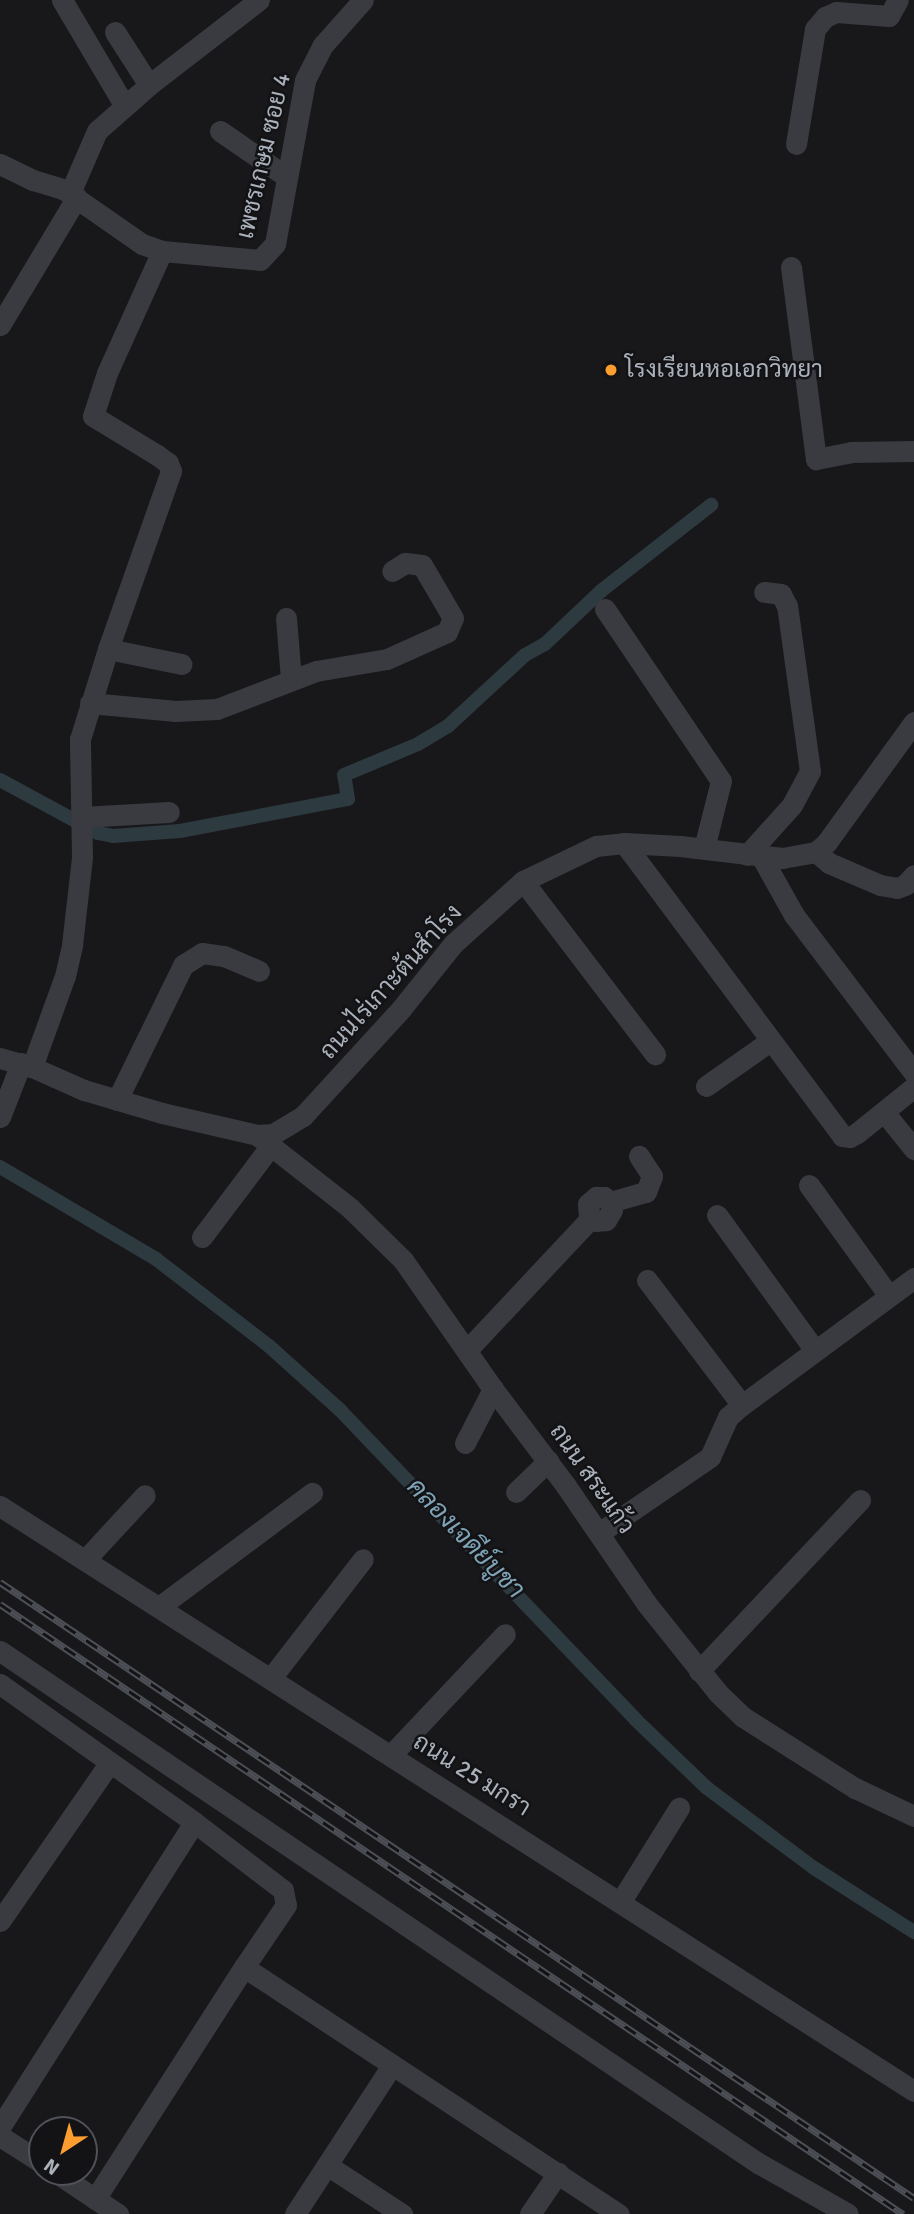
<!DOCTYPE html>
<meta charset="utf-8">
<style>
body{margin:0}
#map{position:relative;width:914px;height:2214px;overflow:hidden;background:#18181b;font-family:Signika,Sarabun,sans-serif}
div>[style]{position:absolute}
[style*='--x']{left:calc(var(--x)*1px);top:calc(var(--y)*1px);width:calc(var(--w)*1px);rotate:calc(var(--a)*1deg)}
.canal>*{height:14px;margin:-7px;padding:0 7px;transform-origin:7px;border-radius:7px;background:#2d3a40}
.minor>*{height:21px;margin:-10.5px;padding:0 10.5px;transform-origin:10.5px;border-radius:10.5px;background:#393b40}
.rail>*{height:7px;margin-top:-3.5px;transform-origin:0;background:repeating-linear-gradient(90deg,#131316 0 13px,#4c4f55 0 26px);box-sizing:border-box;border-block:2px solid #4c4f55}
.dots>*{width:19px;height:19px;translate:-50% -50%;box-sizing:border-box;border:4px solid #131316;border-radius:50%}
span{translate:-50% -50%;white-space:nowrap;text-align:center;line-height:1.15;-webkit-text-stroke:5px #131316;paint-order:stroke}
.street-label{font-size:24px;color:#aab1bb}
.poi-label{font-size:24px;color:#aab1bb}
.left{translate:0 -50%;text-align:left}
.water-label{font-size:26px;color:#7fa4b7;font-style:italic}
.north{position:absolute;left:28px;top:2116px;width:70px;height:70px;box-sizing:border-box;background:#131316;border:2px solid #4f5258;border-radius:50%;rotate:216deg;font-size:19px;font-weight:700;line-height:28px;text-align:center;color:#aab1bb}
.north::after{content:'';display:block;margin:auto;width:24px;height:32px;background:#fc9e2f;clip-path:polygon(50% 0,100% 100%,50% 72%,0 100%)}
</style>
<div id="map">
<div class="canal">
<i style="--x:0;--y:780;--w:111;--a:28.4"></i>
<i style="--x:98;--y:833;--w:15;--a:11"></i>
<i style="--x:113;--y:836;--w:67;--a:-4.3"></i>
<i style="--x:180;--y:831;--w:171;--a:-10.8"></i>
<i style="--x:348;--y:799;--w:24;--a:-99"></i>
<i style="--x:344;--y:775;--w:80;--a:-22.7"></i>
<i style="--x:418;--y:744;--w:35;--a:-31"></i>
<i style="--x:448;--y:726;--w:105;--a:-42.7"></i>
<i style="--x:525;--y:655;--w:23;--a:-29"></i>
<i style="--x:545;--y:644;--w:77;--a:-43.4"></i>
<i style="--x:601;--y:591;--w:140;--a:-38"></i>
<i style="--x:0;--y:1167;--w:181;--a:30.5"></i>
<i style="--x:156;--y:1259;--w:143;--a:37.6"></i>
<i style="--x:269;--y:1346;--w:96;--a:42"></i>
<i style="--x:340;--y:1410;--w:429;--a:46.3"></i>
<i style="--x:636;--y:1720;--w:98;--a:43.8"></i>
<i style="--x:707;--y:1788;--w:134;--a:36.8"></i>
<i style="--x:814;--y:1868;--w:119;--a:32.6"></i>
</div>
<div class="minor">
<i style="--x:62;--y:0;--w:122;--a:59.4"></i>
<i style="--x:115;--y:32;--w:63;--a:57.3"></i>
<i style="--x:220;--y:131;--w:81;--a:34.5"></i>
<i style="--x:796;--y:144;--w:117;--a:-80.6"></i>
<i style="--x:815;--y:29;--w:16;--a:-50"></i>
<i style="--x:825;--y:17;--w:12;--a:-24"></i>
<i style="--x:836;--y:12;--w:53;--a:4.3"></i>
<i style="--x:889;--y:16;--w:18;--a:-61"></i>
<i style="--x:0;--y:164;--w:37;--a:26"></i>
<i style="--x:33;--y:180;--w:31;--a:17"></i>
<i style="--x:63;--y:189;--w:96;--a:34.8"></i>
<i style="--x:142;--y:244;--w:21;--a:19"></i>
<i style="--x:162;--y:251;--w:98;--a:5.2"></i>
<i style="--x:260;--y:260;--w:22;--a:-47"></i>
<i style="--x:275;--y:244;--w:167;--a:-79.6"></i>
<i style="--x:305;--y:80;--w:39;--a:-63"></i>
<i style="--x:323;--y:45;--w:60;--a:-48.4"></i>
<i style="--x:70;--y:193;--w:68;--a:-66.5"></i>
<i style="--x:97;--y:131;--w:69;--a:-41.5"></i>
<i style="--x:149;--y:85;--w:139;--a:-37.7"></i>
<i style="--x:791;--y:267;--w:194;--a:82.6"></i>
<i style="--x:816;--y:459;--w:36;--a:-11"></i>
<i style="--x:851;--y:452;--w:63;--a:-0.9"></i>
<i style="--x:0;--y:325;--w:149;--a:-59"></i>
<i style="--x:605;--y:609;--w:207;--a:56"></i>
<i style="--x:721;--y:781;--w:69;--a:104.2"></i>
<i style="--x:286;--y:618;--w:61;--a:85.3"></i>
<i style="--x:108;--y:649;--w:75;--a:11.6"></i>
<i style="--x:90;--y:703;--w:86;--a:5.3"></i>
<i style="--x:176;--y:711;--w:41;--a:-2.8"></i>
<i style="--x:217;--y:709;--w:106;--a:-21"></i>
<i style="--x:316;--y:671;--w:72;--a:-9.6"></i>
<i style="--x:387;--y:659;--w:66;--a:-24.2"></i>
<i style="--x:447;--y:632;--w:15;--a:-67"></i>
<i style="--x:453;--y:618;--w:61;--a:-120.3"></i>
<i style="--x:422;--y:565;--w:17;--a:-173"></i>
<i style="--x:405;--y:563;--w:15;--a:148"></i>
<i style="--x:82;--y:817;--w:87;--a:-3.3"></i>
<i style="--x:624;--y:843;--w:365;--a:53.3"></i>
<i style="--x:842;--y:1136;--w:8;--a:7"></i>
<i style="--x:850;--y:1137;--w:8;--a:-30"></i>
<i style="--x:857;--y:1133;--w:73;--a:-38.9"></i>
<i style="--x:816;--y:852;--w:17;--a:40"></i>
<i style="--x:829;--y:863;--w:56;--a:23.3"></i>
<i style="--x:880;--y:885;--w:17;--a:10"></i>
<i style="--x:897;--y:888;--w:9;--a:-21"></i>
<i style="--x:905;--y:885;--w:13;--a:-48"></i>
<i style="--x:747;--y:855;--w:67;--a:-48"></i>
<i style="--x:792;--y:805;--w:38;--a:-62"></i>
<i style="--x:810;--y:771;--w:167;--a:-97.9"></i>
<i style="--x:787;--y:606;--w:13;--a:-117"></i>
<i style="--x:781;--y:594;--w:17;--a:-173"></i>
<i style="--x:761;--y:856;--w:68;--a:60.8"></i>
<i style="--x:794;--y:915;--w:198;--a:52.8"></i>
<i style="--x:523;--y:881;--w:218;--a:52.7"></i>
<i style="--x:0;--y:1058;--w:33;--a:16"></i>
<i style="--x:32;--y:1067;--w:57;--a:23.9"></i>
<i style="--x:84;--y:1090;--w:81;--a:16.4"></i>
<i style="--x:162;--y:1113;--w:98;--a:13"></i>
<i style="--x:257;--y:1135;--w:16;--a:-4"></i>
<i style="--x:273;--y:1134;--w:35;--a:-31"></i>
<i style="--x:303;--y:1116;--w:145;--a:-47.5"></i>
<i style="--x:401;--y:1009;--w:83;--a:-51.3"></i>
<i style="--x:453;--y:944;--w:94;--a:-42"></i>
<i style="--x:523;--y:881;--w:81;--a:-25.6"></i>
<i style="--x:596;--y:846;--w:28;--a:-6"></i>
<i style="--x:624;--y:843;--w:56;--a:3.1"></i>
<i style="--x:680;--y:846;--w:103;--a:6.7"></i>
<i style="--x:782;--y:858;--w:35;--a:-10"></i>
<i style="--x:816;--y:852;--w:15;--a:-42"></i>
<i style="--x:827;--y:842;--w:148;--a:-54.1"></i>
<i style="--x:32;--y:1067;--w:97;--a:-70.1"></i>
<i style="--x:65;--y:976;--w:32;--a:-77"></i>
<i style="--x:72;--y:945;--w:89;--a:-83.5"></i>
<i style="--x:82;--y:857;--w:118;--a:-91"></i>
<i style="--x:80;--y:739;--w:94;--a:-72.7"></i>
<i style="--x:108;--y:649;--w:189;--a:-70.5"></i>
<i style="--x:171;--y:471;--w:9;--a:-111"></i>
<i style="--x:168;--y:463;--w:14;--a:-144"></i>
<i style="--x:157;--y:455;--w:75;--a:-148.6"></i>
<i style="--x:93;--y:416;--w:45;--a:-72"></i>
<i style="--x:107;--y:373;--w:134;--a:-65.7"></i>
<i style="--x:706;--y:1086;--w:78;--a:-35.1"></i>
<i style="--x:117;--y:1100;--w:150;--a:-63.9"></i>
<i style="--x:183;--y:965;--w:22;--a:-32"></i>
<i style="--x:202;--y:953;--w:22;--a:8"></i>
<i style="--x:224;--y:956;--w:38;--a:23"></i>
<i style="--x:884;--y:1112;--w:48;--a:51"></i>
<i style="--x:0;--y:1117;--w:58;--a:-68.7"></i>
<i style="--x:257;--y:1135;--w:118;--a:38.1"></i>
<i style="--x:350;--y:1208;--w:74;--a:44.5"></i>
<i style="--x:403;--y:1260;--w:157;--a:55.1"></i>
<i style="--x:493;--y:1389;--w:121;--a:53"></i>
<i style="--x:566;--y:1486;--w:142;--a:55.6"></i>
<i style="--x:646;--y:1603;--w:115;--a:51.3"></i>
<i style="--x:718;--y:1693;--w:35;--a:44"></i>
<i style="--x:743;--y:1717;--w:133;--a:32.4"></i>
<i style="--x:855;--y:1788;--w:65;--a:25.4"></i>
<i style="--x:809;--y:1185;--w:137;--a:54.2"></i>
<i style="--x:610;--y:1202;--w:8;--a:76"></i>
<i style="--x:612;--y:1210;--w:12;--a:121"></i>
<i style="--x:606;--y:1220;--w:11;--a:175"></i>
<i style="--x:595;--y:1221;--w:8;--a:-140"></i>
<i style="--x:589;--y:1216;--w:12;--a:-95"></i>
<i style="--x:588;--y:1204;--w:11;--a:-41"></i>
<i style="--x:596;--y:1197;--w:8;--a:0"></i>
<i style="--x:604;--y:1197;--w:8;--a:40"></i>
<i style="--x:610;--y:1202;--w:37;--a:-16"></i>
<i style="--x:646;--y:1192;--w:17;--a:-69"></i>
<i style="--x:652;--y:1176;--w:24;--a:-123"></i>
<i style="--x:717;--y:1215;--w:165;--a:54.1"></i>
<i style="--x:202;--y:1237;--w:116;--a:-53"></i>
<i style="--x:647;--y:1280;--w:157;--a:52.8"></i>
<i style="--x:467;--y:1350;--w:181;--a:-46.8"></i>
<i style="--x:465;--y:1443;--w:61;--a:-62.6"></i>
<i style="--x:516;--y:1492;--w:45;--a:-44.1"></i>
<i style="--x:0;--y:1506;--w:1085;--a:32.62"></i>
<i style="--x:599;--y:1533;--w:135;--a:-34.4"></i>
<i style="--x:710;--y:1457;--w:44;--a:-65.8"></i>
<i style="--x:728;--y:1417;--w:18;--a:-41"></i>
<i style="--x:742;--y:1405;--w:214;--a:-36.4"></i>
<i style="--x:85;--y:1560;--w:88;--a:-47.3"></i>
<i style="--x:159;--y:1607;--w:191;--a:-36.7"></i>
<i style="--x:0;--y:1651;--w:915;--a:34.04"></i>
<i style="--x:758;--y:2163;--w:103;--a:29.5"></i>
<i style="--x:699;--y:1671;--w:235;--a:-46.7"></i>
<i style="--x:271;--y:1678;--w:150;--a:-52.3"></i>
<i style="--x:0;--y:1684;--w:238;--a:35.4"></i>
<i style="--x:194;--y:1822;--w:112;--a:37.4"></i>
<i style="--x:283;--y:1890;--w:15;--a:79"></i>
<i style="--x:286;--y:1905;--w:75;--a:124.1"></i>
<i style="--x:244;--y:1967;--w:449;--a:33.4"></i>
<i style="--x:391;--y:1755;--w:166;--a:-46.7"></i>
<i style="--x:621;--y:1901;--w:110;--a:-58.1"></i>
<i style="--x:0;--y:1921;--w:193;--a:-55.3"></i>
<i style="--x:0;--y:2127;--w:361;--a:-57.5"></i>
<i style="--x:0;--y:2136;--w:50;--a:32.7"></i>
<i style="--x:327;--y:2165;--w:90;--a:33.2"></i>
<i style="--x:55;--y:2172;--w:76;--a:33.7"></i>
<i style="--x:95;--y:2199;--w:276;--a:-57.3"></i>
<i style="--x:295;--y:2214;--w:178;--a:-56.9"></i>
<i style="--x:530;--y:2214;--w:50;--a:-55.7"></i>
</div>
<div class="rail">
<i style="--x:0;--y:1582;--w:1102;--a:33.98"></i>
<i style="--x:0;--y:1604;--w:1090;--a:34.04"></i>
</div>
<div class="dots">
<i style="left:611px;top:370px;background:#fc9e2f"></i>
</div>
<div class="street-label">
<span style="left:264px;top:156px;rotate:-77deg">เพชรเกษม ซอย 4</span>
<span style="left:391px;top:982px;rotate:-48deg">ถนนไร่เกาะต้นสำโรง</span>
<span style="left:592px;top:1479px;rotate:55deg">ถนน สระแก้ว</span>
<span style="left:472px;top:1775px;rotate:32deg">ถนน 25 มกรา</span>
</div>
<div class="poi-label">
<span class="left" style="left:625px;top:370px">โรงเรียนหอเอกวิทยา</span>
</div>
<div class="water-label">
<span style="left:465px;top:1539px;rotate:46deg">คลองเจดีย์บูชา</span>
</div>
<div class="north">N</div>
</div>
